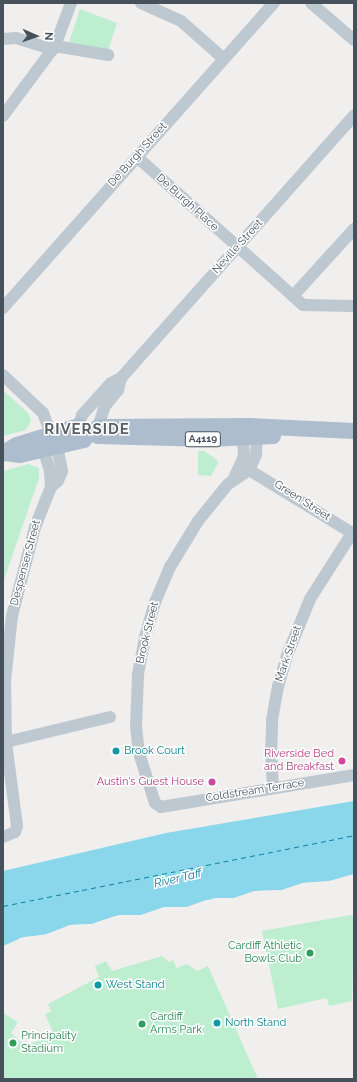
<!DOCTYPE html>
<style>
body{margin:0}
#map{position:relative;width:357px;height:1082px;overflow:hidden;background:#f1eeee;font-family:Raleway,sans-serif}
div>[style]{position:absolute}
[style*='--x']{left:calc(var(--x)*1px);top:calc(var(--y)*1px);width:calc(var(--w)*1px);rotate:calc(var(--a)*1deg)}
.green>*{inset:0;background:#bceecf}
.water>*{inset:0;background:#8ad7eb}
.pier>*{inset:0;background:#f1eeee}
.ferry>*{height:1px;margin-top:-0.5px;transform-origin:0;background:repeating-linear-gradient(90deg,#0e81a0 0 5px,transparent 0 9px)}
.minor>*{height:12px;margin:-6px;padding:0 6px;transform-origin:6px;border-radius:6px;background:#bec8d0}
.major>*{height:16px;margin:-8px;padding:0 8px;transform-origin:8px;border-radius:8px;background:#aebdcd}
.dots>*{width:11px;height:11px;translate:-50% -50%;box-sizing:border-box;border:2px solid #fff;border-radius:50%}
span{translate:-50% -50%;white-space:nowrap;text-align:center;line-height:1.15;-webkit-text-stroke:3px #fff;paint-order:stroke}
.shield-label span{padding:1px 3px;background:#fff;border:1px solid;border-radius:3px;-webkit-text-stroke-width:0}
.shield-label{font-size:10px;color:#46515b;font-weight:700}
.street-label{font-size:11px;color:#46515b}
.culture-label{font-size:11px;color:#0d838f}
.left{translate:0 -50%;text-align:left}
.hotel-label{font-size:11px;color:#b23c85}
.right{translate:-100% -50%;text-align:right}
.leisure-label{font-size:11px;color:#27864d}
.water-label{font-size:12px;color:#0e81a0;font-style:italic}
.district-label{font-size:15px;color:#5b5e63;font-weight:700;letter-spacing:1px}
.frame{position:absolute;inset:0;border:4px solid #46515b;pointer-events:none}
.north{position:absolute;left:16px;top:16px;width:40px;height:40px;-webkit-text-stroke:3px #fff;paint-order:stroke;rotate:92deg;font-size:11px;font-weight:700;line-height:16px;text-align:center;color:#46515b}
.north::after{content:'';display:block;margin:auto;width:14px;height:18px;background:#46515b;clip-path:polygon(50% 0,100% 100%,50% 72%,0 100%)}
</style>
<div id="map">
<div class="green">
<i style="clip-path:polygon(80px 9px,117px 23px,108px 51px,69px 43px)"></i>
<i style="clip-path:polygon(3px 390px,29px 414px,31px 421px,26px 430px,3px 436px)"></i>
<i style="clip-path:polygon(198px 451px,204px 451px,217px 460px,218px 463px,211px 476px,198px 475px)"></i>
<i style="clip-path:polygon(29px 464px,39px 468px,39px 478px,3px 583px,3px 471px)"></i>
<i style="clip-path:polygon(351px 915px,354px 917px,352px 1001px,329px 1006px,327px 998px,278px 1009px,262px 931px)"></i>
<i style="clip-path:polygon(162px 956px,169px 962px,173px 960px,177px 968px,187px 964px,197px 971px,208px 966px,258px 1079px,3px 1079px,3px 1013px,18px 1022px,11px 1033px,25px 1046px,54px 1034px,45px 1014px,51px 1012px,48px 1004px,99px 977px,95px 966px,106px 961px,112px 971px)"></i>
</div>
<div class="water">
<i style="clip-path:polygon(354px 801px,354px 874px,330px 881px,303px 883px,282px 890px,258px 891px,234px 898px,206px 900px,187px 907px,168px 907px,141px 915px,115px 916px,92px 924px,70px 925px,44px 935px,24px 937px,3px 946px,3px 871px,166px 833px)"></i>
</div>
<div class="pier">
<i style="clip-path:polygon(354px 874px,330px 883px,304px 885px,282px 892px,254px 893px,234px 900px,215px 900px,187px 909px,165px 909px,142px 917px,120px 917px,92px 926px,70px 927px,49px 935px,20px 940px,3px 948px,20px 938px,49px 934px,70px 925px,92px 924px,119px 915px,141px 915px,164px 907px,187px 907px,215px 898px,234px 898px,254px 891px,282px 890px,303px 883px,330px 881px)"></i>
</div>
<div class="ferry">
<i style="--x:3;--y:906;--w:358;--a:-11.4"></i>
</div>
<div class="minor">
<i style="--x:141;--y:3;--w:44;--a:24.2"></i>
<i style="--x:181;--y:21;--w:57;--a:41.5"></i>
<i style="--x:311;--y:3;--w:57;--a:40.7"></i>
<i style="--x:3;--y:39;--w:13;--a:-4"></i>
<i style="--x:16;--y:38;--w:39;--a:17"></i>
<i style="--x:55;--y:46;--w:54;--a:9.6"></i>
<i style="--x:3;--y:116;--w:87;--a:-53.4"></i>
<i style="--x:55;--y:46;--w:46;--a:-69.6"></i>
<i style="--x:137;--y:157;--w:222;--a:41.7"></i>
<i style="--x:303;--y:305;--w:51;--a:1.1"></i>
<i style="--x:293;--y:296;--w:91;--a:-47.7"></i>
<i style="--x:3;--y:308;--w:408;--a:-48.4"></i>
<i style="--x:3;--y:375;--w:55;--a:43.5"></i>
<i style="--x:43;--y:413;--w:22;--a:69"></i>
<i style="--x:79;--y:426;--w:11;--a:-75"></i>
<i style="--x:82;--y:415;--w:43;--a:-47.8"></i>
<i style="--x:111;--y:383;--w:11;--a:-27"></i>
<i style="--x:121;--y:378;--w:351;--a:-48.4"></i>
<i style="--x:98;--y:427;--w:22;--a:-72"></i>
<i style="--x:105;--y:406;--w:21;--a:-51"></i>
<i style="--x:118;--y:390;--w:12;--a:-76"></i>
<i style="--x:257;--y:428;--w:27;--a:92"></i>
<i style="--x:256;--y:455;--w:17;--a:115"></i>
<i style="--x:249;--y:470;--w:25;--a:146"></i>
<i style="--x:228;--y:484;--w:48;--a:129"></i>
<i style="--x:198;--y:521;--w:54;--a:121.3"></i>
<i style="--x:170;--y:567;--w:38;--a:113"></i>
<i style="--x:155;--y:602;--w:37;--a:106"></i>
<i style="--x:145;--y:638;--w:38;--a:101"></i>
<i style="--x:138;--y:675;--w:51;--a:92.2"></i>
<i style="--x:136;--y:726;--w:27;--a:84"></i>
<i style="--x:139;--y:753;--w:52;--a:72.3"></i>
<i style="--x:155;--y:803;--w:7;--a:34"></i>
<i style="--x:161;--y:807;--w:196;--a:-9.4"></i>
<i style="--x:249;--y:470;--w:123;--a:31.4"></i>
<i style="--x:233;--y:480;--w:26;--a:-65"></i>
<i style="--x:244;--y:456;--w:26;--a:-94"></i>
<i style="--x:51;--y:487;--w:9;--a:-41"></i>
<i style="--x:58;--y:481;--w:11;--a:-68"></i>
<i style="--x:62;--y:471;--w:32;--a:-101"></i>
<i style="--x:6;--y:742;--w:107;--a:-13.5"></i>
<i style="--x:273;--y:788;--w:33;--a:-93"></i>
<i style="--x:271;--y:755;--w:35;--a:-88"></i>
<i style="--x:272;--y:720;--w:34;--a:-80"></i>
<i style="--x:278;--y:687;--w:35;--a:-74"></i>
<i style="--x:288;--y:653;--w:58;--a:-67.8"></i>
<i style="--x:310;--y:599;--w:78;--a:-57.5"></i>
<i style="--x:3;--y:837;--w:13;--a:-23"></i>
<i style="--x:15;--y:832;--w:6;--a:-72"></i>
<i style="--x:17;--y:826;--w:85;--a:-97.5"></i>
<i style="--x:6;--y:742;--w:61;--a:-90.9"></i>
<i style="--x:5;--y:681;--w:65;--a:-83.9"></i>
<i style="--x:12;--y:616;--w:92;--a:-75.5"></i>
<i style="--x:35;--y:527;--w:43;--a:-68.2"></i>
<i style="--x:51;--y:487;--w:16;--a:-94"></i>
<i style="--x:50;--y:471;--w:30;--a:-107"></i>
</div>
<div class="major">
<i style="--x:98;--y:427;--w:152;--a:-0.4"></i>
<i style="--x:250;--y:426;--w:104;--a:2.8"></i>
<i style="--x:97;--y:436;--w:113;--a:1.5"></i>
<i style="--x:210;--y:439;--w:63;--a:-2.7"></i>
<i style="--x:3;--y:453;--w:16;--a:-30"></i>
<i style="--x:17;--y:445;--w:65;--a:-17"></i>
<i style="--x:4;--y:453;--w:16;--a:7"></i>
<i style="--x:20;--y:455;--w:66;--a:-13.2"></i>
</div>
<div class="dots">
<i style="left:116px;top:751px;background:#0f9aa8"></i>
<i style="left:342px;top:761px;background:#d1479c"></i>
<i style="left:212px;top:782px;background:#d1479c"></i>
<i style="left:310px;top:953px;background:#2e9e5b"></i>
<i style="left:98px;top:985px;background:#0f9aa8"></i>
<i style="left:217px;top:1023px;background:#0f9aa8"></i>
<i style="left:142px;top:1024px;background:#2e9e5b"></i>
<i style="left:13px;top:1043px;background:#2e9e5b"></i>
</div>
<div class="shield-label">
<span style="left:203px;top:439px">A4119</span>
</div>
<div class="street-label">
<span style="left:138px;top:155px;rotate:-48deg">De Burgh Street</span>
<span style="left:187px;top:203px;rotate:42deg">De Burgh Place</span>
<span style="left:238px;top:247px;rotate:-48deg">Neville Street</span>
<span style="left:302px;top:501px;rotate:33deg">Green Street</span>
<span style="left:26px;top:563px;rotate:-75deg">Despenser Street</span>
<span style="left:148px;top:633px;rotate:-76deg">Brook Street</span>
<span style="left:289px;top:654px;rotate:-71deg">Mark Street</span>
<span style="left:255px;top:791px;rotate:-9deg">Coldstream Terrace</span>
</div>
<div class="culture-label">
<span class="left" style="left:124px;top:751px">Brook Court</span>
<span class="left" style="left:106px;top:985px">West Stand</span>
<span class="left" style="left:225px;top:1023px">North Stand</span>
</div>
<div class="hotel-label">
<span class="right" style="left:334px;top:761px">Riverside Bed<br>and Breakfast</span>
<span class="right" style="left:204px;top:782px">Austin's Guest House</span>
</div>
<div class="leisure-label">
<span class="right" style="left:302px;top:953px">Cardiff Athletic<br>Bowls Club</span>
<span class="left" style="left:150px;top:1024px">Cardiff<br>Arms Park</span>
<span class="left" style="left:21px;top:1043px">Principality<br>Stadium</span>
</div>
<div class="water-label">
<span style="left:178px;top:879px;rotate:-13deg">River Taff</span>
</div>
<div class="district-label">
<span style="left:87px;top:430px">RIVERSIDE</span>
</div>
<div class="frame"></div>
<div class="north">N</div>
</div>
